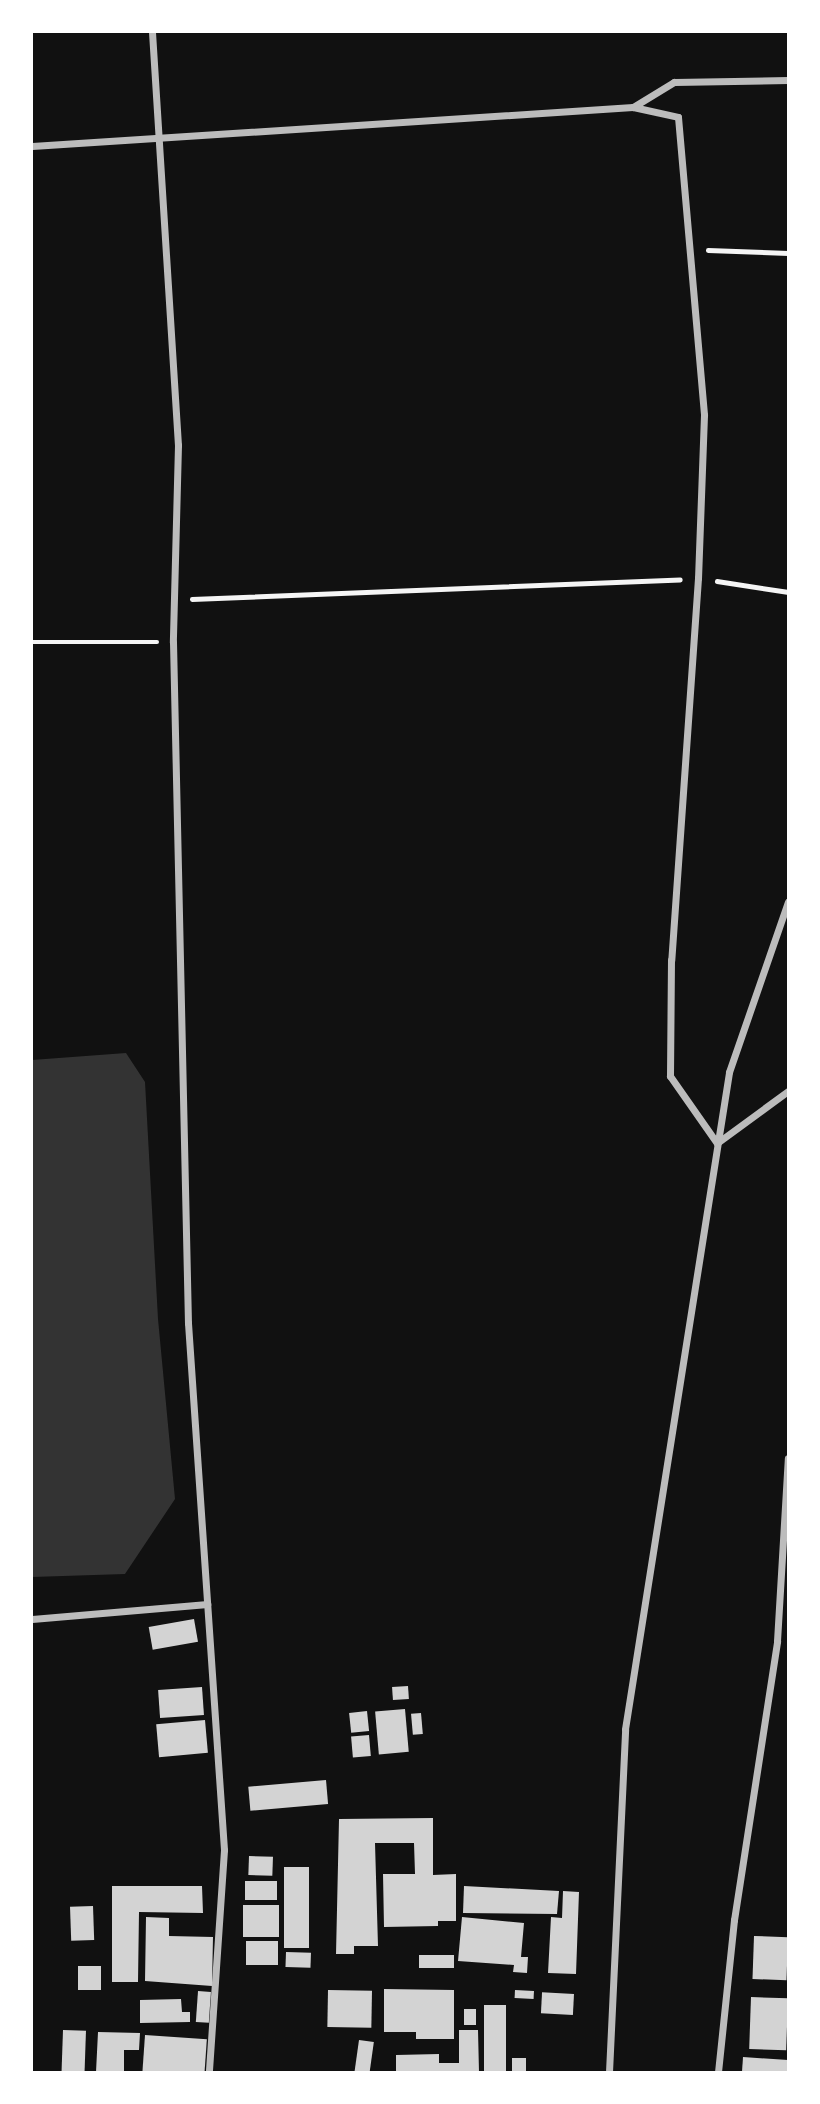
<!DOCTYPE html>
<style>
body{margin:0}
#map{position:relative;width:820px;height:2104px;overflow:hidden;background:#111;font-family:Rubik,sans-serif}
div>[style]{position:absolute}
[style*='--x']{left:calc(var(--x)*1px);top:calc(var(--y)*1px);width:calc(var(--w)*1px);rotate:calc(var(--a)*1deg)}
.water>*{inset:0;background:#333}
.building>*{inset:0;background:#d3d3d3;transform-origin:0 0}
.path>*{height:4.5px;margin:-2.25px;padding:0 2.25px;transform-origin:2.25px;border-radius:2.25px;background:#f5f5f5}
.minor>*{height:7px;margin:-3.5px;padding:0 3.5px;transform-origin:3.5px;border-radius:3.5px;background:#bcbcbc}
span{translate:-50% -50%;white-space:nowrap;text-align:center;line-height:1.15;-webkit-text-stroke:6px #fff;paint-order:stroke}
.frame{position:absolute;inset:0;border:33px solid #fff;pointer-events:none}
</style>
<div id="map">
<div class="water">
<i style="clip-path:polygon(126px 1053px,145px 1082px,158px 1319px,175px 1499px,125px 1574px,32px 1577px,32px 1060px)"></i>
</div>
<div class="building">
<i style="left:194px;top:1619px;width:23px;height:46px;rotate:80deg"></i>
<i style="left:408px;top:1686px;width:13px;height:16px;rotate:86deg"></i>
<i style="left:202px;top:1687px;width:28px;height:44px;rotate:86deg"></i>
<i style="left:405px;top:1709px;width:43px;height:30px;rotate:85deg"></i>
<i style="left:367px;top:1711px;width:20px;height:18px;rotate:84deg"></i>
<i style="left:421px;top:1713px;width:21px;height:10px;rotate:85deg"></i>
<i style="left:205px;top:1720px;width:33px;height:49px;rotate:85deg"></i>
<i style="left:369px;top:1735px;width:21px;height:18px;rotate:85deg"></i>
<i style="left:326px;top:1780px;width:24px;height:78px;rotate:85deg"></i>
<i style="clip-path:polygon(433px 1818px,433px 1875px,456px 1874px,456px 1921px,438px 1921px,438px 1926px,384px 1927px,383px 1874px,415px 1874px,414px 1843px,375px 1843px,378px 1946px,354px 1946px,354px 1954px,336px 1954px,339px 1819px)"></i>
<i style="left:249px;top:1856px;width:24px;height:19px;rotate:2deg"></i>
<i style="left:284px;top:1867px;width:25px;height:81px"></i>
<i style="left:245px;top:1881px;width:32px;height:19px"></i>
<i style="clip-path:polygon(112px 1886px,202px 1886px,203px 1913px,139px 1912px,138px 1982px,112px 1982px)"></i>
<i style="clip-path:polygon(464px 1886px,559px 1891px,557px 1914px,463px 1913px)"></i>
<i style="clip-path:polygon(563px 1891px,579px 1892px,576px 1974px,548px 1973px,551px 1917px,562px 1918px)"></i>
<i style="left:243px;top:1905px;width:36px;height:32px"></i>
<i style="left:93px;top:1906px;width:34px;height:23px;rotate:88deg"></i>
<i style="clip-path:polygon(146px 1917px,169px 1918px,169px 1936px,213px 1937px,212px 1986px,145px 1981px)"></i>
<i style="clip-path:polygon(462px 1917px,524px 1923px,521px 1957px,528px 1957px,527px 1973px,513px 1972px,514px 1965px,458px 1961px)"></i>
<i style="left:754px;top:1936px;width:34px;height:43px;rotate:2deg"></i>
<i style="left:246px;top:1941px;width:32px;height:24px"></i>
<i style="left:286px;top:1952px;width:25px;height:15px;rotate:2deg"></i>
<i style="left:419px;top:1955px;width:35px;height:13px"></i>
<i style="left:78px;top:1966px;width:23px;height:24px"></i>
<i style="clip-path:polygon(384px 1989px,454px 1990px,454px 2039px,416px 2039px,416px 2032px,384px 2032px)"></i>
<i style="left:328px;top:1990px;width:44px;height:37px;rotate:1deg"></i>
<i style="left:515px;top:1990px;width:19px;height:8px;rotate:3deg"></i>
<i style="left:198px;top:1991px;width:13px;height:31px;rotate:4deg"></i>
<i style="left:574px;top:1994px;width:21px;height:32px;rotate:93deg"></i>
<i style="left:751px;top:1997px;width:37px;height:52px;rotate:2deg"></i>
<i style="clip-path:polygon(181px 1999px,182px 2012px,190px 2012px,190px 2022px,140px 2023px,140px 2000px)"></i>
<i style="left:484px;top:2005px;width:22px;height:67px"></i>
<i style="left:464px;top:2009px;width:12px;height:16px"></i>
<i style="left:63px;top:2030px;width:23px;height:42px;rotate:2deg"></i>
<i style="clip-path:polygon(459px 2030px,478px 2030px,479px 2072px,396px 2072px,396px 2055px,439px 2054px,439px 2063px,459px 2063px)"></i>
<i style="clip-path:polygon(98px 2032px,140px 2033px,139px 2050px,124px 2050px,124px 2072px,96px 2072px)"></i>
<i style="left:145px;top:2035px;width:62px;height:37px;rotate:4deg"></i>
<i style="left:359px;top:2040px;width:15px;height:32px;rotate:8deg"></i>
<i style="clip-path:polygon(743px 2057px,788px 2060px,787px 2072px,742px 2072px)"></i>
<i style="left:512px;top:2058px;width:14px;height:14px"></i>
</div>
<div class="path">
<i style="--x:708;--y:250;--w:80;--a:2.1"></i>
<i style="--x:717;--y:581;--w:72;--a:8.8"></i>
<i style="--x:192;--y:599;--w:488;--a:-2.3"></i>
<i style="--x:32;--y:642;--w:125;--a:0"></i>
</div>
<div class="minor">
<i style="--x:152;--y:32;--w:414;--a:86.4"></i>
<i style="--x:178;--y:445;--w:197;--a:91.5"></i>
<i style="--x:173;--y:642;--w:681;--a:88.74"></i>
<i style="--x:188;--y:1323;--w:528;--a:86.09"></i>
<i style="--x:224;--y:1850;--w:223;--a:93.9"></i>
<i style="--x:633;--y:107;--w:48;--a:-31.4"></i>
<i style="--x:674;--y:82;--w:114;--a:-1"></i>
<i style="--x:32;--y:146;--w:602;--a:-3.71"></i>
<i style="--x:633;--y:107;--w:46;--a:12.5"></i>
<i style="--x:678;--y:117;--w:299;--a:85"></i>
<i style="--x:704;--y:415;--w:163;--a:92.1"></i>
<i style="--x:698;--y:578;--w:383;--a:94"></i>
<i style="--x:671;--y:960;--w:116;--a:90.5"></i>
<i style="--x:670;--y:1076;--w:82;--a:55"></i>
<i style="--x:717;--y:1143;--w:88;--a:-36.2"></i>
<i style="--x:32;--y:1619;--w:176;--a:-4.9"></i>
<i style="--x:609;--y:2072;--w:343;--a:-87.3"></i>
<i style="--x:625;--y:1729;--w:665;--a:-81"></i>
<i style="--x:729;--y:1072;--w:180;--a:-70.9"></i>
<i style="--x:718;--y:2072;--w:153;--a:-84"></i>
<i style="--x:734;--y:1920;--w:282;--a:-81.2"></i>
<i style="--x:777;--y:1641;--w:183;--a:-86.6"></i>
</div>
<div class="frame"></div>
</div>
